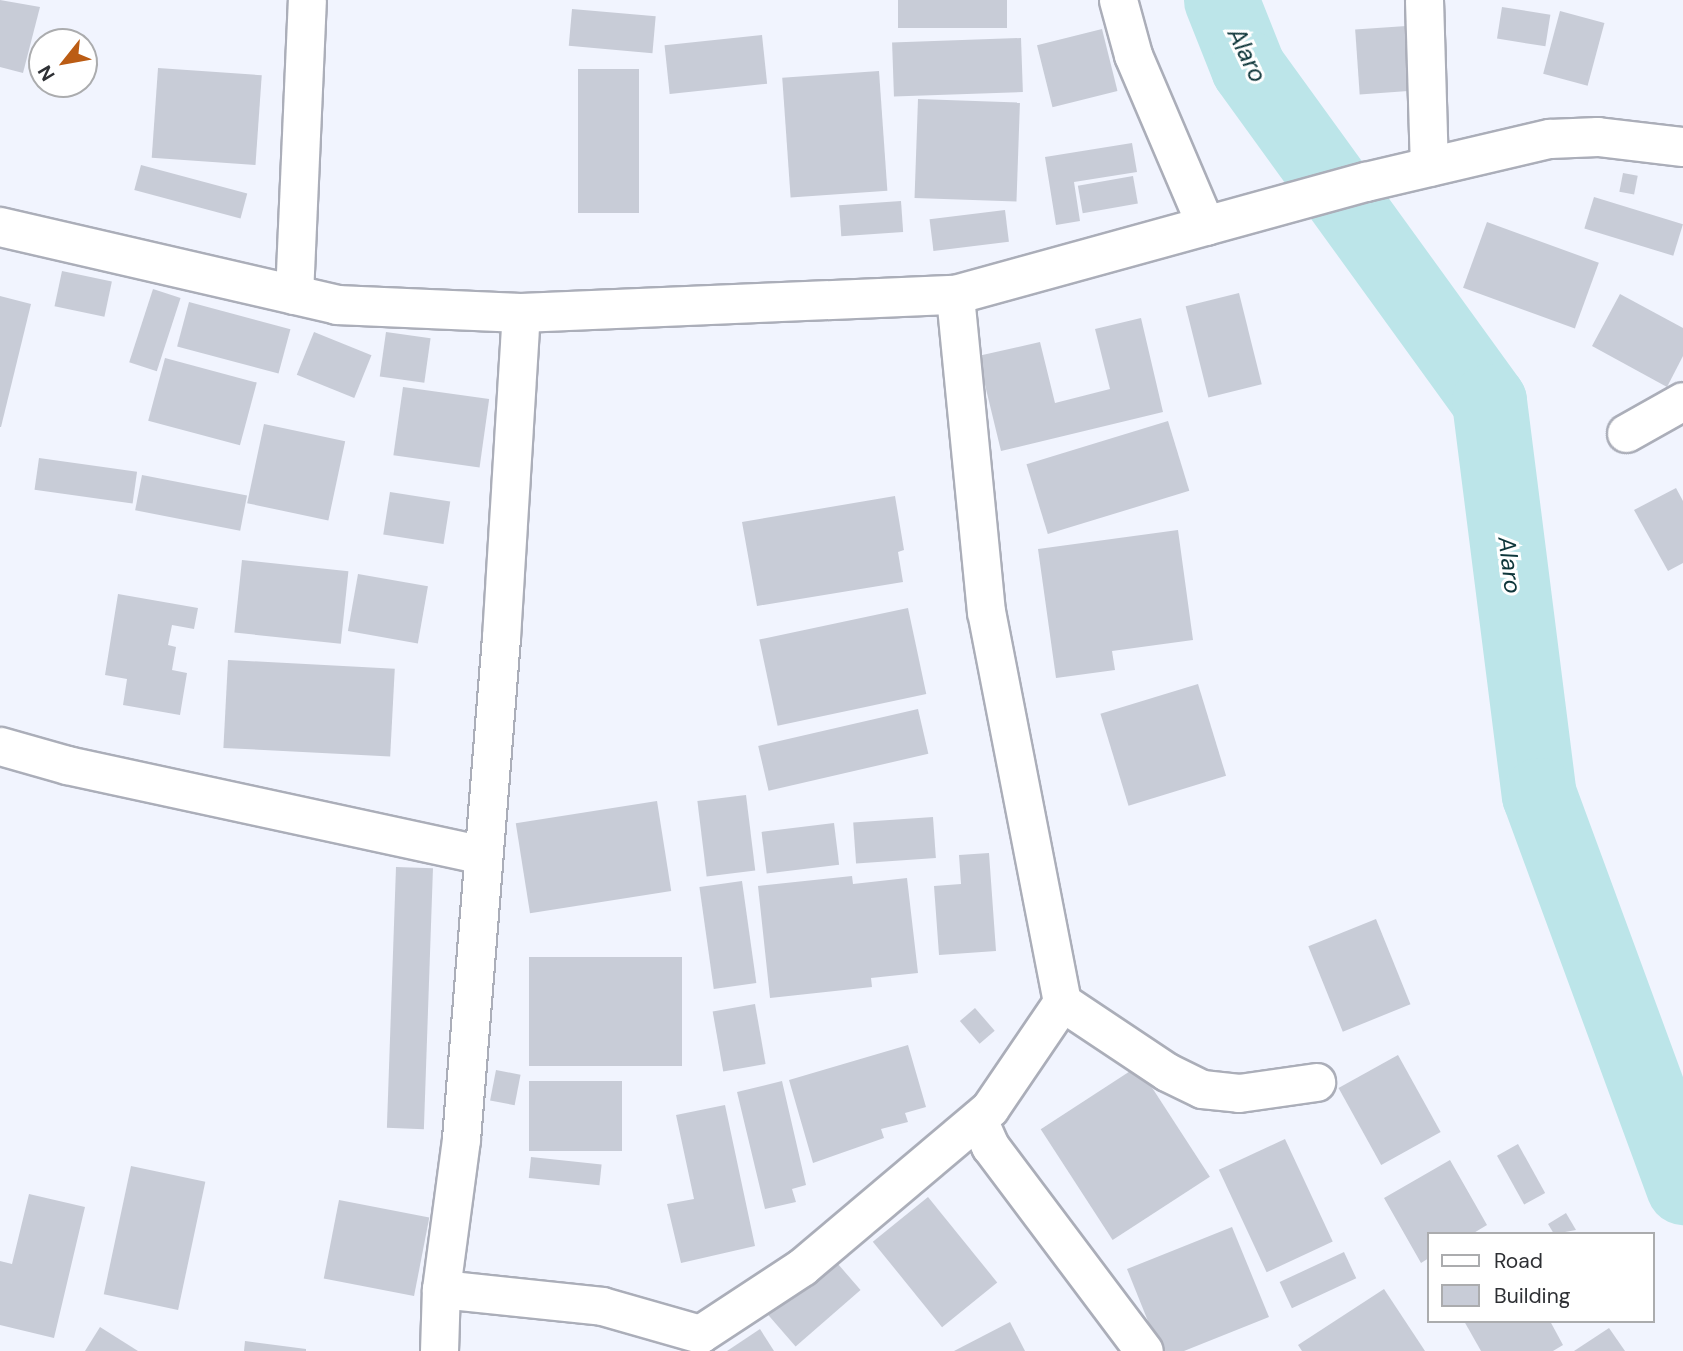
<!DOCTYPE html>
<style>
body{margin:0}
#map{position:relative;width:1683px;height:1351px;overflow:hidden;background:#f1f4fe;font-family:"DM Sans",sans-serif}
div>[style]{position:absolute}
[style*='--x']{left:calc(var(--x)*1px);top:calc(var(--y)*1px);width:calc(var(--w)*1px);rotate:calc(var(--a)*1deg)}
.river>*{height:75px;margin:-37.5px;padding:0 37.5px;transform-origin:37.5px;border-radius:37.5px;background:#bce5e9}
.building>*{inset:0;background:#c8ccd7;transform-origin:0 0}
.roads{filter:drop-shadow(2px 0 #abaeb9) drop-shadow(-2px 0 #abaeb9) drop-shadow(0 2px #abaeb9) drop-shadow(0 -2px #abaeb9)}
.street>*{height:37px;margin:-18.5px;padding:0 18.5px;transform-origin:18.5px;border-radius:18.5px;background:#fff}
.secondary>*{height:38px;margin:-19px;padding:0 19px;transform-origin:19px;border-radius:19px;background:#fff}
span{translate:-50% -50%;white-space:nowrap;text-align:center;line-height:1.15;-webkit-text-stroke:6px #fff;paint-order:stroke}
.water-label{font-size:24px;color:#0e363a;font-style:italic}
.legend{position:absolute;left:1427px;top:1232px;width:228px;height:91px;box-sizing:border-box;background:#fff;border:2px solid #abacae;margin:0;padding:9px 12px;list-style:none;font-size:21px;color:#2e3034}
.legend li{display:flex;align-items:center;gap:14px;height:35px}
.legend b{width:35px;border:2px solid #abacae}
.north{position:absolute;left:28px;top:28px;width:70px;height:70px;box-sizing:border-box;background:#fff;border:2px solid #abacae;border-radius:50%;rotate:239deg;font-size:19px;font-weight:700;line-height:28px;text-align:center;color:#2e3034}
.north::after{content:'';display:block;margin:auto;width:24px;height:32px;background:#bb5c14;clip-path:polygon(50% 0,100% 100%,50% 72%,0 100%)}
</style>
<div id="map">
<div class="river">
<i style="--x:1221;--y:0;--w:73;--a:68.3"></i>
<i style="--x:1248;--y:68;--w:411;--a:54.1"></i>
<i style="--x:1489;--y:401;--w:397;--a:82.8"></i>
<i style="--x:1539;--y:795;--w:418;--a:69.8"></i>
</div>
<div class="building">
<i style="clip-path:polygon(0 0,40px 7px,23px 73px,0 67px)"></i>
<i style="left:898px;top:0;width:109px;height:28px"></i>
<i style="left:1502px;top:7px;width:49px;height:32px;rotate:9deg"></i>
<i style="left:572px;top:9px;width:84px;height:37px;rotate:5deg"></i>
<i style="left:1560px;top:11px;width:46px;height:65px;rotate:15deg"></i>
<i style="left:1421px;top:25px;width:65px;height:66px;rotate:86deg"></i>
<i style="left:1102px;top:29px;width:64px;height:67px;rotate:76deg"></i>
<i style="left:762px;top:35px;width:49px;height:98px;rotate:84deg"></i>
<i style="left:1021px;top:38px;width:54px;height:129px;rotate:88deg"></i>
<i style="left:158px;top:68px;width:104px;height:90px;rotate:4deg"></i>
<i style="left:578px;top:69px;width:61px;height:144px"></i>
<i style="left:879px;top:71px;width:120px;height:97px;rotate:86deg"></i>
<i style="left:918px;top:99px;width:102px;height:99px;rotate:2deg"></i>
<i style="clip-path:polygon(1132px 143px,1137px 172px,1074px 182px,1080px 221px,1056px 225px,1045px 157px)"></i>
<i style="left:141px;top:165px;width:110px;height:26px;rotate:15deg"></i>
<i style="left:1623px;top:173px;width:15px;height:19px;rotate:11deg"></i>
<i style="left:1133px;top:176px;width:28px;height:56px;rotate:80deg"></i>
<i style="left:1594px;top:197px;width:93px;height:33px;rotate:17deg"></i>
<i style="left:901px;top:201px;width:31px;height:62px;rotate:86deg"></i>
<i style="left:1005px;top:210px;width:32px;height:76px;rotate:83deg"></i>
<i style="left:1487px;top:222px;width:119px;height:70px;rotate:20deg"></i>
<i style="left:62px;top:271px;width:51px;height:36px;rotate:12deg"></i>
<i style="left:153px;top:289px;width:29px;height:77px;rotate:18deg"></i>
<i style="left:1239px;top:293px;width:94px;height:55px;rotate:76deg"></i>
<i style="clip-path:polygon(1620px 294px,1683px 328px,1683px 356px,1667px 387px,1592px 346px)"></i>
<i style="clip-path:polygon(0 296px,31px 304px,1px 427px,0 427px)"></i>
<i style="left:189px;top:302px;width:105px;height:46px;rotate:15deg"></i>
<i style="clip-path:polygon(1141px 318px,1163px 412px,1001px 451px,978px 356px,1040px 342px,1055px 403px,1110px 389px,1095px 329px)"></i>
<i style="left:314px;top:332px;width:62px;height:46px;rotate:22deg"></i>
<i style="left:386px;top:332px;width:45px;height:45px;rotate:8deg"></i>
<i style="left:165px;top:358px;width:95px;height:65px;rotate:15deg"></i>
<i style="left:403px;top:387px;width:87px;height:69px;rotate:8deg"></i>
<i style="left:1168px;top:421px;width:73px;height:148px;rotate:73deg"></i>
<i style="left:264px;top:424px;width:83px;height:81px;rotate:12deg"></i>
<i style="left:39px;top:458px;width:99px;height:32px;rotate:8deg"></i>
<i style="left:142px;top:475px;width:107px;height:36px;rotate:11deg"></i>
<i style="clip-path:polygon(1676px 488px,1683px 501px,1683px 563px,1668px 571px,1634px 510px)"></i>
<i style="left:390px;top:492px;width:61px;height:43px;rotate:9deg"></i>
<i style="clip-path:polygon(895px 496px,904px 550px,898px 552px,903px 582px,757px 606px,742px 522px)"></i>
<i style="clip-path:polygon(1178px 530px,1193px 640px,1112px 651px,1115px 670px,1056px 678px,1038px 549px)"></i>
<i style="left:242px;top:560px;width:107px;height:73px;rotate:6deg"></i>
<i style="left:358px;top:574px;width:71px;height:58px;rotate:10deg"></i>
<i style="clip-path:polygon(118px 594px,198px 608px,194px 629px,172px 625px,168px 645px,176px 647px,172px 670px,187px 673px,180px 715px,123px 705px,127px 679px,105px 675px)"></i>
<i style="left:908px;top:608px;width:88px;height:152px;rotate:78deg"></i>
<i style="left:228px;top:660px;width:167px;height:88px;rotate:3deg"></i>
<i style="left:1198px;top:684px;width:96px;height:102px;rotate:73deg"></i>
<i style="left:918px;top:709px;width:46px;height:164px;rotate:77deg"></i>
<i style="left:746px;top:795px;width:76px;height:49px;rotate:83deg"></i>
<i style="left:657px;top:801px;width:91px;height:143px;rotate:81deg"></i>
<i style="left:933px;top:817px;width:41px;height:80px;rotate:86deg"></i>
<i style="left:834px;top:823px;width:42px;height:73px;rotate:83deg"></i>
<i style="clip-path:polygon(989px 853px,996px 951px,939px 955px,934px 886px,961px 884px,959px 855px)"></i>
<i style="left:396px;top:867px;width:37px;height:261px;rotate:2deg"></i>
<i style="clip-path:polygon(852px 876px,853px 884px,907px 878px,918px 973px,871px 978px,872px 987px,770px 998px,758px 886px)"></i>
<i style="left:742px;top:881px;width:103px;height:43px;rotate:82deg"></i>
<i style="left:1376px;top:919px;width:92px;height:73px;rotate:68deg"></i>
<i style="left:529px;top:957px;width:153px;height:109px"></i>
<i style="left:755px;top:1004px;width:61px;height:43px;rotate:80deg"></i>
<i style="left:975px;top:1008px;width:30px;height:20px;rotate:49deg"></i>
<i style="clip-path:polygon(908px 1045px,926px 1107px,905px 1113px,908px 1122px,881px 1129px,884px 1138px,813px 1163px,789px 1080px)"></i>
<i style="left:1398px;top:1055px;width:88px;height:68px;rotate:61deg"></i>
<i style="left:1138px;top:1066px;width:132px;height:116px;rotate:57deg"></i>
<i style="left:496px;top:1070px;width:25px;height:31px;rotate:11deg"></i>
<i style="left:529px;top:1081px;width:93px;height:70px"></i>
<i style="clip-path:polygon(782px 1081px,806px 1185px,792px 1189px,796px 1202px,765px 1209px,737px 1092px)"></i>
<i style="clip-path:polygon(725px 1105px,755px 1246px,681px 1263px,667px 1204px,694px 1199px,676px 1115px)"></i>
<i style="left:1285px;top:1139px;width:113px;height:73px;rotate:65deg"></i>
<i style="left:1518px;top:1144px;width:56px;height:24px;rotate:61deg"></i>
<i style="left:531px;top:1157px;width:71px;height:21px;rotate:6deg"></i>
<i style="clip-path:polygon(1450px 1160px,1487px 1225px,1472px 1234px,1429px 1234px,1429px 1258px,1421px 1263px,1384px 1198px)"></i>
<i style="left:131px;top:1166px;width:76px;height:131px;rotate:12deg"></i>
<i style="clip-path:polygon(29px 1194px,85px 1207px,54px 1338px,0 1325px,0 1261px,12px 1264px)"></i>
<i style="left:928px;top:1197px;width:110px;height:71px;rotate:51deg"></i>
<i style="left:339px;top:1200px;width:92px;height:80px;rotate:11deg"></i>
<i style="clip-path:polygon(1566px 1213px,1576px 1230px,1554px 1234px,1548px 1224px)"></i>
<i style="clip-path:polygon(1232px 1227px,1269px 1317px,1184px 1351px,1160px 1351px,1127px 1269px)"></i>
<i style="left:1344px;top:1252px;width:29px;height:71px;rotate:65deg"></i>
<i style="left:831px;top:1256px;width:45px;height:86px;rotate:49deg"></i>
<i style="clip-path:polygon(1384px 1289px,1425px 1351px,1302px 1351px,1298px 1345px)"></i>
<i style="clip-path:polygon(1464px 1321px,1550px 1321px,1563px 1345px,1553px 1351px,1481px 1351px)"></i>
<i style="clip-path:polygon(1010px 1322px,1025px 1351px,954px 1351px)"></i>
<i style="clip-path:polygon(100px 1327px,138px 1351px,85px 1351px)"></i>
<i style="clip-path:polygon(1609px 1328px,1625px 1351px,1574px 1351px)"></i>
<i style="clip-path:polygon(760px 1329px,774px 1351px,727px 1351px)"></i>
<i style="clip-path:polygon(245px 1341px,306px 1349px,306px 1351px,244px 1351px)"></i>
</div>
<div class="roads">
<div class="street">
<i style="--x:1118;--y:0;--w:57;--a:74.7"></i>
<i style="--x:1133;--y:55;--w:186;--a:66.9"></i>
<i style="--x:1424;--y:0;--w:167;--a:88.3"></i>
<i style="--x:294;--y:295;--w:295;--a:-87.5"></i>
<i style="--x:1626;--y:433;--w:65;--a:-29.3"></i>
<i style="--x:0;--y:746;--w:70;--a:15.8"></i>
<i style="--x:67;--y:765;--w:422;--a:12.2"></i>
<i style="--x:1062;--y:1002;--w:126;--a:33.7"></i>
<i style="--x:1167;--y:1072;--w:39;--a:26"></i>
<i style="--x:1202;--y:1089;--w:37;--a:6"></i>
<i style="--x:1239;--y:1093;--w:78;--a:-8.1"></i>
<i style="--x:978;--y:1119;--w:30;--a:66"></i>
<i style="--x:990;--y:1146;--w:256;--a:53.1"></i>
<i style="--x:441;--y:1289;--w:162;--a:6"></i>
<i style="--x:602;--y:1306;--w:102;--a:15.9"></i>
<i style="--x:700;--y:1334;--w:122;--a:-33.3"></i>
<i style="--x:802;--y:1267;--w:246;--a:-40.2"></i>
<i style="--x:990;--y:1108;--w:128;--a:-55.8"></i>
<i style="--x:1062;--y:1002;--w:397;--a:-101"></i>
<i style="--x:986;--y:612;--w:319;--a:-95.6"></i>
<i style="--x:439;--y:1351;--w:62;--a:-88.2"></i>
<i style="--x:441;--y:1289;--w:151;--a:-82.4"></i>
<i style="--x:461;--y:1139;--w:503;--a:-85.44"></i>
<i style="--x:501;--y:638;--w:326;--a:-86.5"></i>
</div>
<div class="secondary">
<i style="--x:0;--y:227;--w:346;--a:13"></i>
<i style="--x:337;--y:305;--w:184;--a:2.5"></i>
<i style="--x:521;--y:313;--w:434;--a:-2.4"></i>
<i style="--x:955;--y:295;--w:426;--a:-15.4"></i>
<i style="--x:1366;--y:182;--w:189;--a:-13.2"></i>
<i style="--x:1550;--y:139;--w:48;--a:-2.4"></i>
<i style="--x:1598;--y:137;--w:86;--a:6.7"></i>
</div>
</div>
<div class="water-label">
<span style="left:1247px;top:55px;rotate:64deg">Alaro</span>
<span style="left:1510px;top:565px;rotate:83deg">Alaro</span>
</div>
<ul class="legend">
<li><b style="height:9px;background:#fff"></b>Road</li>
<li><b style="height:19px;background:#c8ccd7"></b>Building</li>
</ul>
<div class="north">N</div>
</div>
